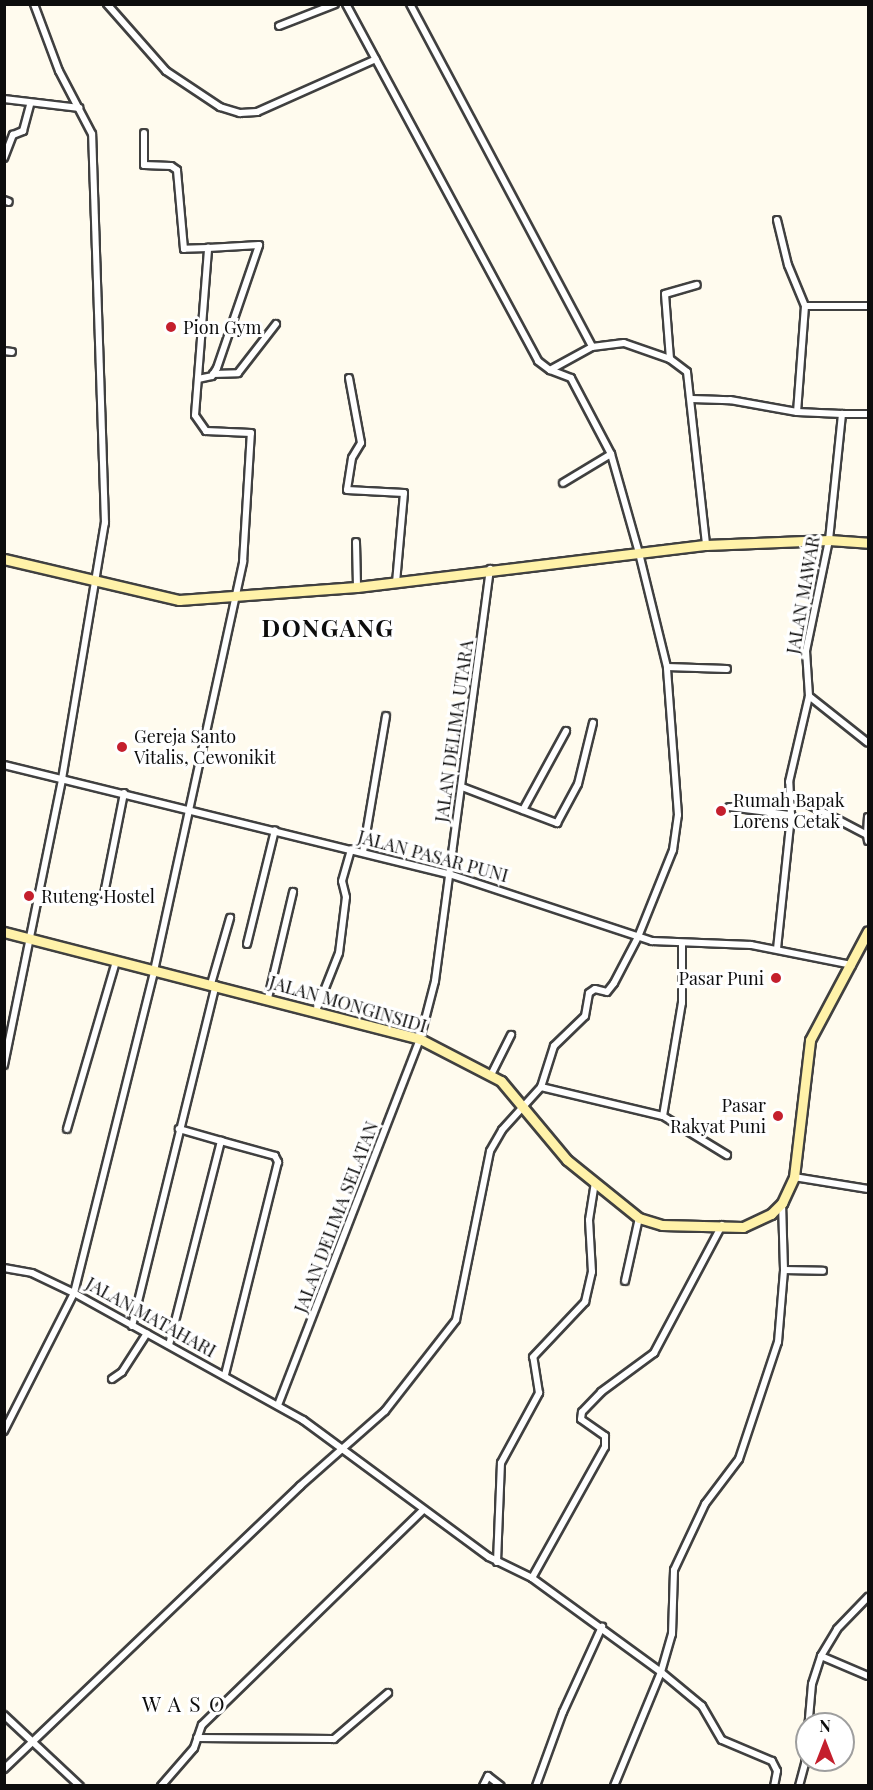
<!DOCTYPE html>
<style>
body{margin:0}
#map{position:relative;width:873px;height:1790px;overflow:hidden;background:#fffbee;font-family:"Playfair Display",serif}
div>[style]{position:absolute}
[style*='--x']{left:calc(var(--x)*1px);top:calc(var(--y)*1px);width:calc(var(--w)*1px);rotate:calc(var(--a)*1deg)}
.roads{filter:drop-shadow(2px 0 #404040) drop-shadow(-2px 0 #404040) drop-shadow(0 2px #404040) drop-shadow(0 -2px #404040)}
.street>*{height:6px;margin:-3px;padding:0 3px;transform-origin:3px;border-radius:3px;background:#fff}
.secondary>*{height:9px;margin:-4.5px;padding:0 4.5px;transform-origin:4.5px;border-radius:4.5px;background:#fff2a9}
.dots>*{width:16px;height:16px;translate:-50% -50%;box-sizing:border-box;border:3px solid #fff;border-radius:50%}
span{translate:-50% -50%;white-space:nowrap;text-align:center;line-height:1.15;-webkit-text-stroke:6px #fff;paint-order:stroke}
.poi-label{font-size:18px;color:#0d0d0d}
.left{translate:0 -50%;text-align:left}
.right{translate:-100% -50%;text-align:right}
.street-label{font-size:18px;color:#0d0d0d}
.quarter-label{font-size:21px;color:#0d0d0d;letter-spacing:1.5px}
.district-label{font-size:24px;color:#0d0d0d;font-weight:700;letter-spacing:1.5px}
.frame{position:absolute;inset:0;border:6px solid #0d0d0d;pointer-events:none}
.north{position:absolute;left:795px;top:1712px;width:60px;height:60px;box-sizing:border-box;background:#fff;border:2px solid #9e9e9e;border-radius:50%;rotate:0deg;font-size:16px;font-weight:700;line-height:24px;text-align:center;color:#0d0d0d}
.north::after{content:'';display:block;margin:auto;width:21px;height:27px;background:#c41f2d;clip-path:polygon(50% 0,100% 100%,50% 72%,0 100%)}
</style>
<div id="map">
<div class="roads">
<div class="street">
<i style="--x:107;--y:4;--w:89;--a:48.6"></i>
<i style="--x:166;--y:71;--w:65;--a:33.7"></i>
<i style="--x:220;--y:107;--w:21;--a:17"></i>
<i style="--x:240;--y:113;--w:17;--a:-3"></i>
<i style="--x:257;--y:112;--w:130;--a:-24"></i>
<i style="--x:346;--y:4;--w:405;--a:61.7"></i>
<i style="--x:538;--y:361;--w:15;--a:37"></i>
<i style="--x:550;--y:370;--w:48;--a:-28.7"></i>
<i style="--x:592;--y:347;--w:32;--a:-7"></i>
<i style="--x:624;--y:343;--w:49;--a:19.2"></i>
<i style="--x:670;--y:359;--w:21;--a:37"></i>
<i style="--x:687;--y:372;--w:174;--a:83.7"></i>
<i style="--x:410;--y:4;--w:388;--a:62"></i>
<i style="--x:279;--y:26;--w:60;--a:-21.4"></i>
<i style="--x:4;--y:99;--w:76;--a:6.8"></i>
<i style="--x:4;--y:158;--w:25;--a:-69"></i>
<i style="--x:13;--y:135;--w:11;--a:-22"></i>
<i style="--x:23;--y:131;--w:27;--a:-75"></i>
<i style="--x:4;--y:200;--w:5;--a:22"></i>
<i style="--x:777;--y:220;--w:46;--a:76.3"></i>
<i style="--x:788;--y:265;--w:44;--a:67.5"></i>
<i style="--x:805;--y:306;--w:63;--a:0"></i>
<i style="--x:805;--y:306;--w:106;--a:94.3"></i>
<i style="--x:797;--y:412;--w:45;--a:2.5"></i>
<i style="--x:4;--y:351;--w:8;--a:7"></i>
<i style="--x:670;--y:359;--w:65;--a:-94.4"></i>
<i style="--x:665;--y:294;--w:33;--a:-16"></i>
<i style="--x:213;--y:374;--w:25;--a:-2"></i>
<i style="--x:238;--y:373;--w:62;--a:-52.2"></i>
<i style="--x:349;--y:378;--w:66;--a:79.5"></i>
<i style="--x:361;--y:443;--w:17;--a:121"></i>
<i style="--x:352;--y:458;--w:32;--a:99"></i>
<i style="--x:347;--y:490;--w:57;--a:3"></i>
<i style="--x:404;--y:493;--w:89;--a:95.1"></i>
<i style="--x:198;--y:379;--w:14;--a:-12"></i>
<i style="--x:212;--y:376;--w:9;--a:-58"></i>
<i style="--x:217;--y:368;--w:130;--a:-71.1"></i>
<i style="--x:259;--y:245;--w:51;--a:176.6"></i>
<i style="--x:692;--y:399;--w:38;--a:2"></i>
<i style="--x:730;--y:400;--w:68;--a:10.2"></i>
<i style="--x:563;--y:483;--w:56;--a:-31.1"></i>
<i style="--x:356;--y:542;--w:45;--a:88.7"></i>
<i style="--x:667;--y:667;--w:60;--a:1.9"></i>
<i style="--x:809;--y:696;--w:75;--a:38.5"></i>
<i style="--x:4;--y:765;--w:458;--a:13.8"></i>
<i style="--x:449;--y:874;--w:214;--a:18.3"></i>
<i style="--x:652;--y:941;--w:99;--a:2.3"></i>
<i style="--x:751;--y:945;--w:103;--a:11.2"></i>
<i style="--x:462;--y:787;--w:102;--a:20.8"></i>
<i style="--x:557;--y:823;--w:44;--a:-61.7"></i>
<i style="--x:578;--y:784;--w:63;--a:-76.2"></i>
<i style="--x:789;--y:794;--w:88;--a:27.7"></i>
<i style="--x:867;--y:835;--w:6;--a:81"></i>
<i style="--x:729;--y:807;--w:63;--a:7.4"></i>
<i style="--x:523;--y:810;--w:90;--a:-61.4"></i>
<i style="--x:867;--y:835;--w:18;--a:-87"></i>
<i style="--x:363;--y:852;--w:138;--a:-80.4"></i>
<i style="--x:104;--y:894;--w:103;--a:-78.8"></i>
<i style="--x:247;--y:944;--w:117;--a:-76.2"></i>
<i style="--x:777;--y:949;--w:135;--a:-84"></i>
<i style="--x:791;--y:815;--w:33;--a:-93"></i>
<i style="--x:789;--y:782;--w:88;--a:-76.9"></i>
<i style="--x:809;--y:696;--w:45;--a:-93.8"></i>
<i style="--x:806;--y:651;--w:113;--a:-78.3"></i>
<i style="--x:829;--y:540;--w:127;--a:-84.1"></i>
<i style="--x:842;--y:414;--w:26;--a:0"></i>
<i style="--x:211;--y:984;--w:69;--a:-73.9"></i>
<i style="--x:268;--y:998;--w:109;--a:-76.7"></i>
<i style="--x:316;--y:1011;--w:62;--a:-68.4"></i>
<i style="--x:339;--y:953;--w:56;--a:-82.9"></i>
<i style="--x:346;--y:897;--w:16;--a:-104"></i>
<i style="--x:342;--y:881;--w:33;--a:-74"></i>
<i style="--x:4;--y:1065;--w:292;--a:-78.5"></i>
<i style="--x:62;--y:779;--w:260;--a:-80.5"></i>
<i style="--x:105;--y:523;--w:389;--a:-91.9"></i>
<i style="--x:92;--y:134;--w:71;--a:-117.6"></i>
<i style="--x:59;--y:71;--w:72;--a:-110.5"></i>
<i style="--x:491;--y:1075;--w:45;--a:-63.4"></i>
<i style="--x:541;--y:1087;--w:125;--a:13.4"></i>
<i style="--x:663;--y:1116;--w:75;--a:31.4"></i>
<i style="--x:663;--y:1116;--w:115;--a:-80.5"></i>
<i style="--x:682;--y:1003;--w:58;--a:-90"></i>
<i style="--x:67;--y:1129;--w:175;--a:-73.7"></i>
<i style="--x:221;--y:1141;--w:56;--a:15.5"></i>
<i style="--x:275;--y:1156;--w:7;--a:63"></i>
<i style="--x:278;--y:1162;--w:219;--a:104"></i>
<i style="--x:794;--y:1177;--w:75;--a:9.2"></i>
<i style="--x:4;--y:1268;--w:28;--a:10"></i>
<i style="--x:32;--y:1273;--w:47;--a:25.5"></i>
<i style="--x:74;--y:1293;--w:262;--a:29"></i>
<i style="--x:303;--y:1420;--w:231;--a:36.4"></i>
<i style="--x:489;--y:1557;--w:48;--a:26"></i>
<i style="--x:532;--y:1578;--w:160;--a:36.1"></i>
<i style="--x:661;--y:1672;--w:53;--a:39.7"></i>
<i style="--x:702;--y:1706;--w:39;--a:60"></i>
<i style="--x:722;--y:1740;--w:54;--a:22.8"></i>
<i style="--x:772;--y:1761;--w:11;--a:63"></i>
<i style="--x:777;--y:1771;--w:15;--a:101"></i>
<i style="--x:784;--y:1270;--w:39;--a:1"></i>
<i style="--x:625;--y:1281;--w:65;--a:-77.5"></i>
<i style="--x:132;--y:1326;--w:351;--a:-76.2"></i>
<i style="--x:169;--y:1345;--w:211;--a:-75.7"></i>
<i style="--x:221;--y:1141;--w:44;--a:-164.1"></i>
<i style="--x:112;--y:1379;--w:12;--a:-35"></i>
<i style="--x:122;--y:1372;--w:46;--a:-57.3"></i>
<i style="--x:278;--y:1405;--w:393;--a:-68.8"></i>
<i style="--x:420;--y:1039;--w:60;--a:-75.5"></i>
<i style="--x:435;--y:981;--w:416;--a:-82.4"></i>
<i style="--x:4;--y:1431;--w:155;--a:-63.1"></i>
<i style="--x:74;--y:1293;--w:332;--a:-76"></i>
<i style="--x:154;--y:971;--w:419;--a:-77.7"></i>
<i style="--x:243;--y:562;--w:129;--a:-86.5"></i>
<i style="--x:251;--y:433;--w:45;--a:-177.5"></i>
<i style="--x:206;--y:431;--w:19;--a:-125"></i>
<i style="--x:195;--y:415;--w:168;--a:-85.5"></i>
<i style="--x:208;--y:248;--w:24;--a:178"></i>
<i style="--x:184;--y:249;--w:79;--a:-95.1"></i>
<i style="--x:177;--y:170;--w:7;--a:-146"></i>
<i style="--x:171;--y:166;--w:27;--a:-178"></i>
<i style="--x:144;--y:165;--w:32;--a:-90"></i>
<i style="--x:497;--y:1562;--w:99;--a:-87.7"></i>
<i style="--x:501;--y:1463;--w:80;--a:-61.5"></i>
<i style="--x:539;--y:1393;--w:36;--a:-99"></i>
<i style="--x:533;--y:1357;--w:76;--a:-46.6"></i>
<i style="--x:585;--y:1302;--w:31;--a:-77"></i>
<i style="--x:592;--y:1272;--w:52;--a:-93.3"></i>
<i style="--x:589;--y:1220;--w:38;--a:-81"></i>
<i style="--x:532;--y:1578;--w:150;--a:-60.9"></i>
<i style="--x:605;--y:1447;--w:11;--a:-90"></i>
<i style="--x:605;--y:1436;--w:29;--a:-145"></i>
<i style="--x:581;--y:1419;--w:7;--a:-82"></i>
<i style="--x:582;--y:1412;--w:28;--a:-46"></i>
<i style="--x:601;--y:1392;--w:66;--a:-36.3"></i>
<i style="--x:654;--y:1353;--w:145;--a:-62"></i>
<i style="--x:821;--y:1656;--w:51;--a:23.1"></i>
<i style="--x:4;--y:1715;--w:104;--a:43.1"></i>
<i style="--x:197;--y:1738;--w:137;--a:0.4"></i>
<i style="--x:334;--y:1739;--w:71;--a:-40.4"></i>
<i style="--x:4;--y:1769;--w:410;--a:-43.7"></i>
<i style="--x:300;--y:1486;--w:113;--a:-41.4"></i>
<i style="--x:385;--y:1411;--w:115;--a:-52"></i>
<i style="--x:456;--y:1320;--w:172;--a:-78.6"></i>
<i style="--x:490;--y:1151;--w:24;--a:-60"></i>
<i style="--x:502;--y:1130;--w:58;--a:-47.8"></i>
<i style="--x:541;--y:1087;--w:43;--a:-72.4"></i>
<i style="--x:554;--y:1046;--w:43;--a:-44.1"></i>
<i style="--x:585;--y:1016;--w:23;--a:-80"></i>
<i style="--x:589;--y:993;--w:7;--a:-34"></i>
<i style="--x:595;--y:989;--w:12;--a:14"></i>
<i style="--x:607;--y:992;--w:11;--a:-52"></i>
<i style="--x:614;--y:983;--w:52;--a:-62.4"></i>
<i style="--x:638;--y:937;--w:94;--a:-68.1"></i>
<i style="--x:673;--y:850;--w:35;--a:-82"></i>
<i style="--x:678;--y:815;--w:148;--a:-94.3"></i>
<i style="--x:667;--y:667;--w:117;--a:-103.8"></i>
<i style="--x:639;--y:553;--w:103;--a:-105.8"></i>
<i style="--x:611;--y:454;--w:86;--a:-117.8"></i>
<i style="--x:571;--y:378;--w:22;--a:-159"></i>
<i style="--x:161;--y:1786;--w:50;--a:-49"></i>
<i style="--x:194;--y:1748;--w:24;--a:-71"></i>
<i style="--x:202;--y:1725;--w:308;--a:-44.2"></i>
<i style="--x:483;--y:1786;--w:11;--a:-63"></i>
<i style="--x:488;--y:1776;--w:16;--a:38"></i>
<i style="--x:536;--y:1786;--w:79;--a:-70"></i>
<i style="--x:563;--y:1712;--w:94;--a:-65.4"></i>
<i style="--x:614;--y:1786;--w:123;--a:-67.6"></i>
<i style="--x:661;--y:1672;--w:40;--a:-74"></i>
<i style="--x:672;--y:1634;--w:64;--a:-88.2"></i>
<i style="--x:674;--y:1570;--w:73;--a:-64.8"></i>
<i style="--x:705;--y:1504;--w:56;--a:-52.9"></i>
<i style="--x:739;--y:1459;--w:123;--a:-71.6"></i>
<i style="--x:778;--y:1342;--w:72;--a:-85.2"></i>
<i style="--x:784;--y:1270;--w:67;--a:-91.7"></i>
<i style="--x:799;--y:1786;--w:23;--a:-75"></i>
<i style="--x:805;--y:1764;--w:80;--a:-85"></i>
<i style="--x:812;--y:1684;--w:29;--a:-72"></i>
<i style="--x:821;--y:1656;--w:31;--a:-59"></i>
<i style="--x:837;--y:1629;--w:45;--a:-45.9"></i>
</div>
<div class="secondary">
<i style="--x:4;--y:559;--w:180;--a:13.2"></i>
<i style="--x:179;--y:600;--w:178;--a:-4.2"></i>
<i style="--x:357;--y:587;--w:352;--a:-6.9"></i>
<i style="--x:706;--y:545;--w:123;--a:-2.3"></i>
<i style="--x:829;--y:540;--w:39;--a:4"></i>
<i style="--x:4;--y:932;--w:430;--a:14.4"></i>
<i style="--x:420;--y:1039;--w:91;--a:27.4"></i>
<i style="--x:501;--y:1081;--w:103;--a:50.1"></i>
<i style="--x:567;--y:1160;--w:92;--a:38.9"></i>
<i style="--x:639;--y:1218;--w:24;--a:17"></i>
<i style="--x:662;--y:1225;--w:81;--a:1.4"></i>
<i style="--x:743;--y:1227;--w:31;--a:-25"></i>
<i style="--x:771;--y:1214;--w:16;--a:-45"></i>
<i style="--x:782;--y:1203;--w:29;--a:-65"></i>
<i style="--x:794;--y:1177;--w:138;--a:-83.3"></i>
<i style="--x:810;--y:1040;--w:123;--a:-62"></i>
</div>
</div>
<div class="dots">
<i style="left:171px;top:327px;background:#c41f2d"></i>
<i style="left:122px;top:747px;background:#c41f2d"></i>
<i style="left:721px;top:811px;background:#c41f2d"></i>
<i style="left:29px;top:896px;background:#c41f2d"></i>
<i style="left:776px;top:978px;background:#c41f2d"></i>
<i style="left:778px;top:1116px;background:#c41f2d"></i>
</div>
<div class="poi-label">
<span class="left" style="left:183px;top:327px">Pion Gym</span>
<span class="left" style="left:134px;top:747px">Gereja Santo<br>Vitalis, Cewonikit</span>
<span class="left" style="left:733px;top:811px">Rumah Bapak<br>Lorens Cetak</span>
<span class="left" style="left:41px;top:896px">Ruteng Hostel</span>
<span class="right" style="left:764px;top:978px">Pasar Puni</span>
<span class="right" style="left:766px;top:1116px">Pasar<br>Rakyat Puni</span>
</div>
<div class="street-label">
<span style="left:803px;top:595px;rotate:-80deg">JALAN MAWAR</span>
<span style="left:454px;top:731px;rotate:-82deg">JALAN DELIMA UTARA</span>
<span style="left:433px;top:856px;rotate:15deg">JALAN PASAR PUNI</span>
<span style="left:348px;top:1004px;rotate:16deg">JALAN MONGINSIDI</span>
<span style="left:336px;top:1217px;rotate:-69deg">JALAN DELIMA SELATAN</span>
<span style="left:151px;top:1317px;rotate:29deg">JALAN MATAHARI</span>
</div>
<div class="quarter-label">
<span style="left:184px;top:1703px">W A S O</span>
</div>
<div class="district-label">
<span style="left:328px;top:628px">DONGANG</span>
</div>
<div class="frame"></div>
<div class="north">N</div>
</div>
